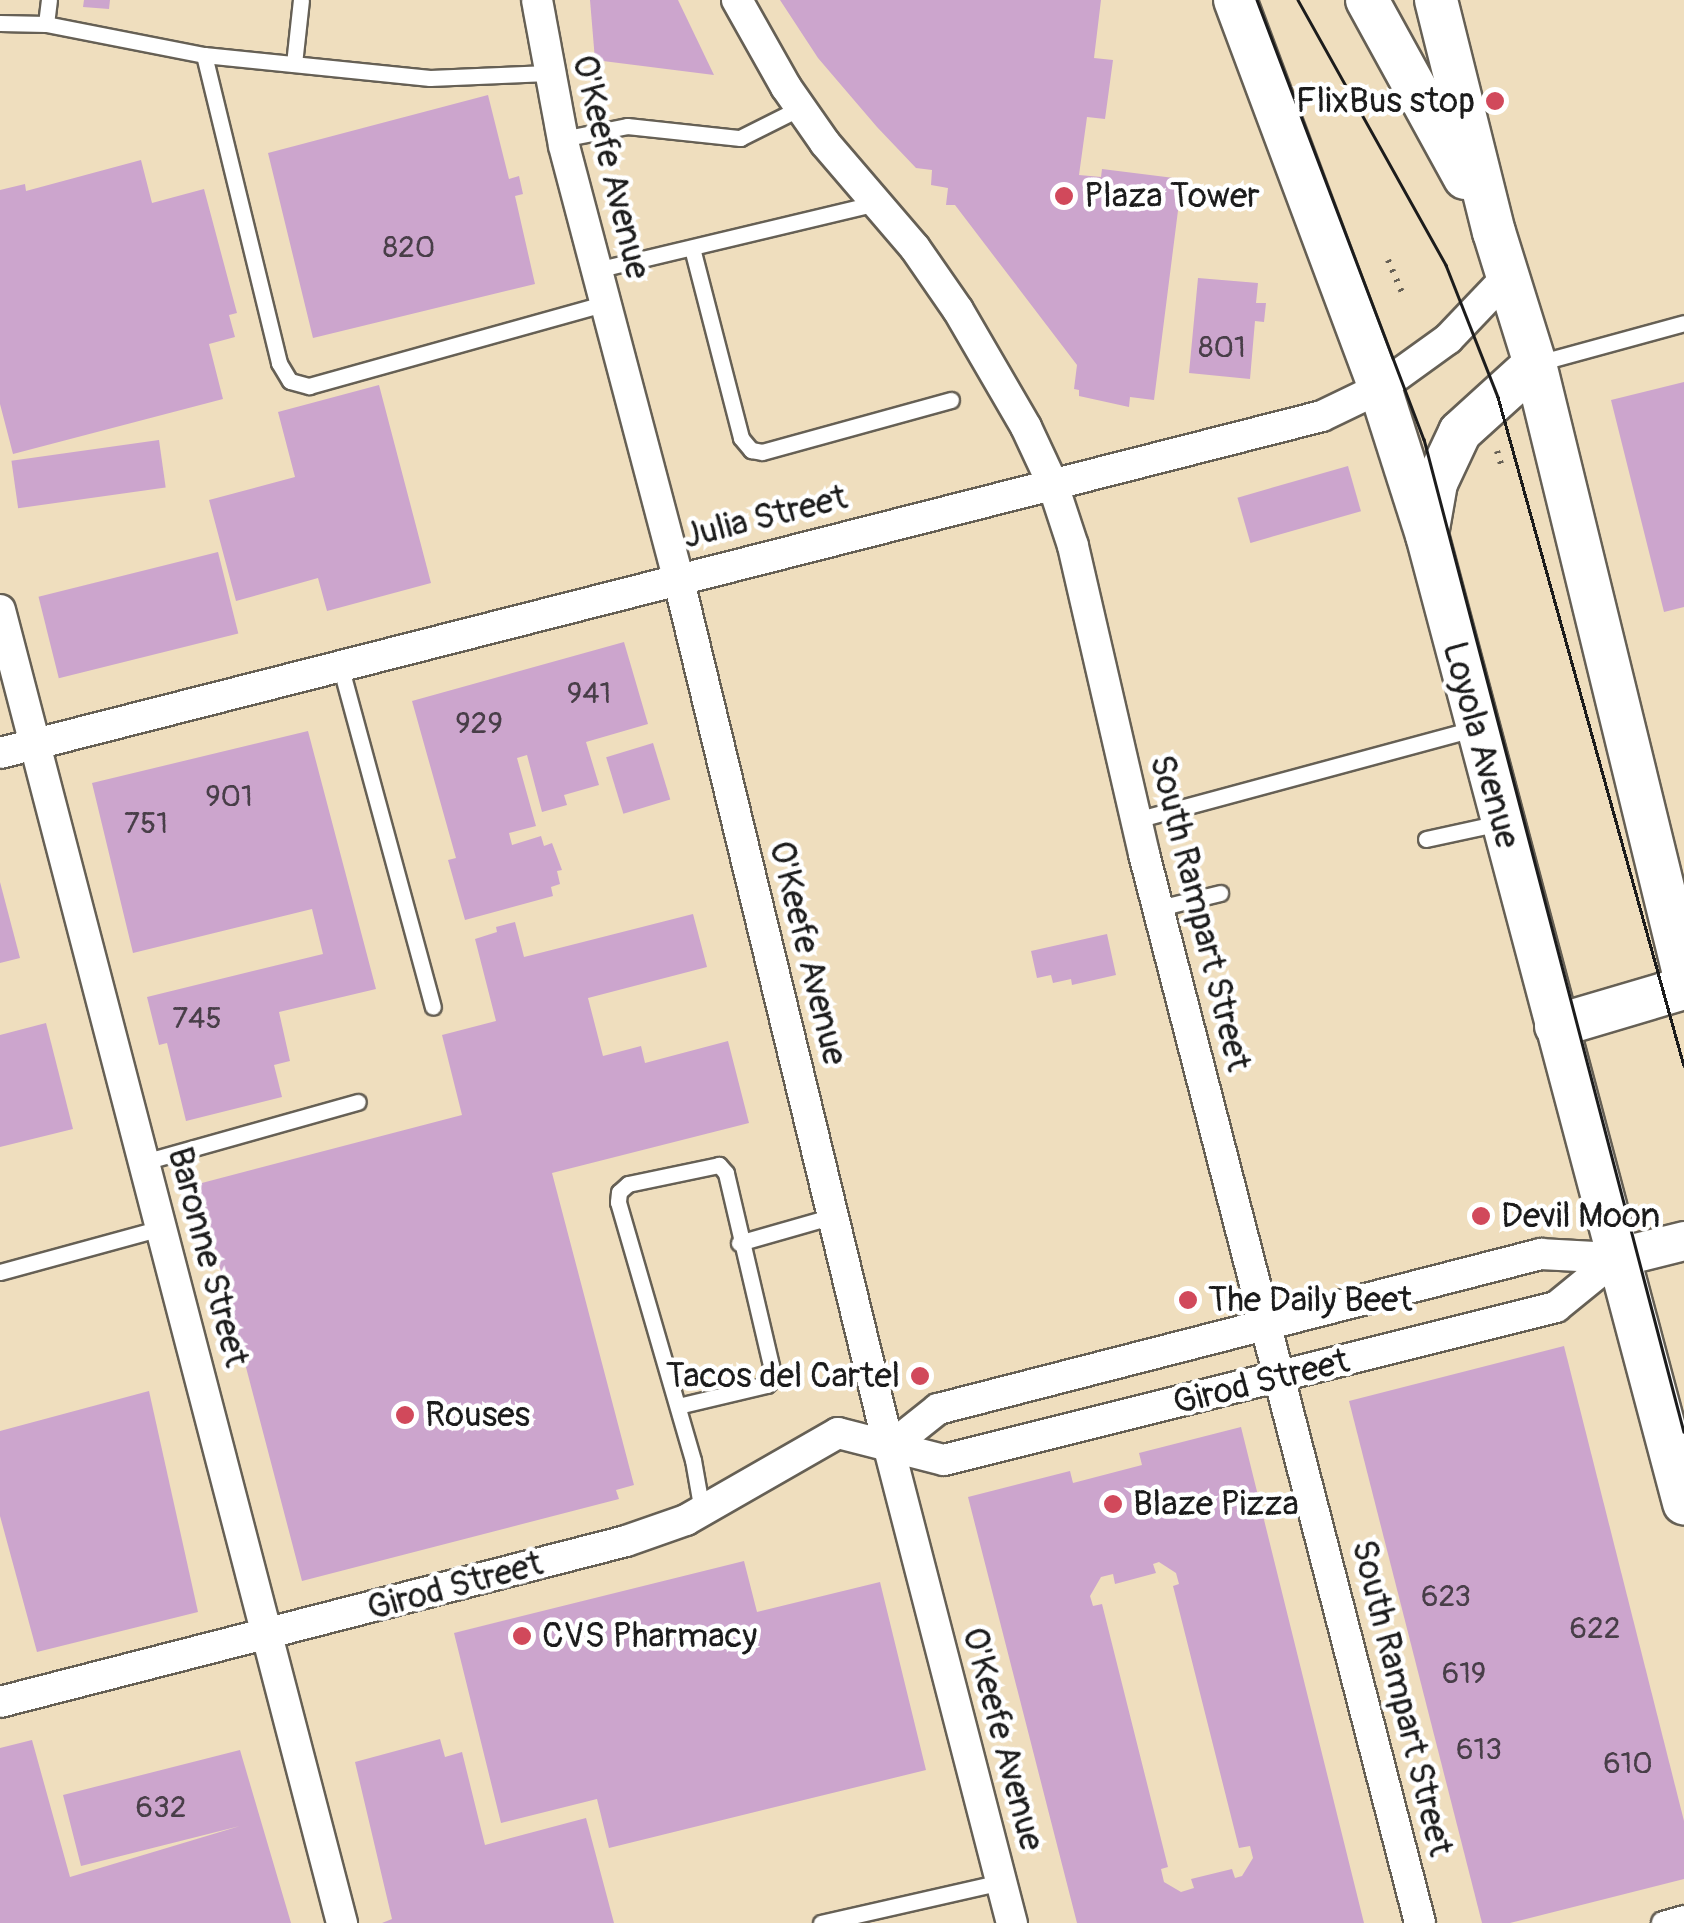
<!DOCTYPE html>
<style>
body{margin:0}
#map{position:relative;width:1684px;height:1923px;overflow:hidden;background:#efdebe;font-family:Pangolin,sans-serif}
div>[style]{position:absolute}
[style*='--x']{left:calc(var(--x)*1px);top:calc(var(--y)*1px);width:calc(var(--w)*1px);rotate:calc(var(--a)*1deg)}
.building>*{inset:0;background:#cca5cd;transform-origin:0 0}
.path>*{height:6px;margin-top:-3px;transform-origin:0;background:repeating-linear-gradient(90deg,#666055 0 2.5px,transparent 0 10.5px)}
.roads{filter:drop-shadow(2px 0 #666055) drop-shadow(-2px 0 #666055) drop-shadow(0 2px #666055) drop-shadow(0 -2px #666055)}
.service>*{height:15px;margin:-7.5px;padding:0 7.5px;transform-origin:7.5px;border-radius:7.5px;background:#fff}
.pedestrian>*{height:22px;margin:-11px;padding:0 11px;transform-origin:11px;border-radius:11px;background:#fff}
.minor>*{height:30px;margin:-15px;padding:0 15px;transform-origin:15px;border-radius:15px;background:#fff}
.tertiary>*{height:38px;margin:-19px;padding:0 19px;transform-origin:19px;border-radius:19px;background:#fff}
.secondary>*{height:42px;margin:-21px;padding:0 21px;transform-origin:21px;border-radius:21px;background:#fff}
.tram>*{height:2.5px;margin:-1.25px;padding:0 1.25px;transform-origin:1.25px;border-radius:1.25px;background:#1c1c1c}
.dots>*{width:28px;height:28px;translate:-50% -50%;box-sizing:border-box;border:5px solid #fff;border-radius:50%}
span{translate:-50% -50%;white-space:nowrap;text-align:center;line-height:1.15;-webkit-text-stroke:9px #fff;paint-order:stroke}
.number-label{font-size:30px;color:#483e48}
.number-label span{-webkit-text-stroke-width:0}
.poi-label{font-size:35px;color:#1c1c1c}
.right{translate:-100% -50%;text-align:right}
.left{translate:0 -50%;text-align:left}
.street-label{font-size:35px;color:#1c1c1c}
</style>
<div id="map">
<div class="building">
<i style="clip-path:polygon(84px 0,110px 0,109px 9px,83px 7px)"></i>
<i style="clip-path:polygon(590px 0,678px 0,714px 75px,595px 60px)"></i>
<i style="clip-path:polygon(780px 0,1101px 0,1094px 58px,1113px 60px,1105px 119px,1087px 117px,1079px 175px,1101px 177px,1102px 169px,1182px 179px,1154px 400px,1130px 397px,1129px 407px,1079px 396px,1079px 390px,1074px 389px,1077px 365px,955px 205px,946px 205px,948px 188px,931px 185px,932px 170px,916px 168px,877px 127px,818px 58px)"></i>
<i style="clip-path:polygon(488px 95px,509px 179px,519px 176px,523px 194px,515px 196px,535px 284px,313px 338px,268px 153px)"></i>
<i style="clip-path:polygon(141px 160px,152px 203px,204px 189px,237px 313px,229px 315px,235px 337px,209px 344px,223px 399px,13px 454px,0 404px,0 190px,25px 184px,26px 191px)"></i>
<i style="clip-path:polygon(1198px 278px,1258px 283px,1256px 303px,1266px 303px,1264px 322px,1255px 321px,1250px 379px,1189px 373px)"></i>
<i style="clip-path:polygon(1684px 382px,1684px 607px,1664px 612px,1611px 400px)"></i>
<i style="clip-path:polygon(379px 385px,431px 583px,327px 611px,318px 578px,236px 601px,209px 500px,295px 477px,278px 412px)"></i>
<i style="left:159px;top:440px;width:48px;height:149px;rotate:82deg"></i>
<i style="left:1348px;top:466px;width:47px;height:115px;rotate:74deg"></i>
<i style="left:218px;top:552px;width:84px;height:185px;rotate:76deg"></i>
<i style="clip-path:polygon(624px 642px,648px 724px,586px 742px,599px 785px,564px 795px,567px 805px,542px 812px,527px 755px,517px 758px,536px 826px,509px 833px,512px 845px,541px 836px,544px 846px,552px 843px,562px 870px,557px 871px,560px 884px,551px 887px,553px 896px,465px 920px,448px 860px,456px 858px,412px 701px)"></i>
<i style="clip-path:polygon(308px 731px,376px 989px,279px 1012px,290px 1061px,274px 1065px,282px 1097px,186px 1121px,167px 1043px,159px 1045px,147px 997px,323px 954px,312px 909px,133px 953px,92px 783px)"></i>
<i style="left:653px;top:743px;width:59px;height:49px;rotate:73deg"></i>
<i style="clip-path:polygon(0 882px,20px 958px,0 963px)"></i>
<i style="clip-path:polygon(693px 914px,707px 967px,588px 998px,603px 1056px,641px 1046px,645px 1063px,728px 1041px,749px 1123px,552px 1173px,634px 1485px,616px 1490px,619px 1499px,302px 1581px,198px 1184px,462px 1115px,442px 1035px,496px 1021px,475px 939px,497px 932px,496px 927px,515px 922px,524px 957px)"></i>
<i style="clip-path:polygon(1107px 934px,1116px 975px,1072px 985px,1071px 979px,1053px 983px,1051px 975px,1037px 978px,1031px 951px)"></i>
<i style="clip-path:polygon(46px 1023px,73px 1129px,0 1147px,0 1035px)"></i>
<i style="clip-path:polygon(1564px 1346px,1684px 1821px,1684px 1879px,1510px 1923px,1482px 1923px,1349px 1401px)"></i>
<i style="clip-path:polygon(149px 1391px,198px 1612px,37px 1652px,0 1516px,0 1431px)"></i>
<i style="clip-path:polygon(evenodd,1241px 1427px,1364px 1923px,1077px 1923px,968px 1497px,1070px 1471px,1073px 1483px,1142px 1465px,1139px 1453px,1241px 1427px,1159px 1562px,1176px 1573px,1179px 1584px,1173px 1586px,1239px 1848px,1250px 1846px,1253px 1858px,1242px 1876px,1235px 1878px,1232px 1869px,1191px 1879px,1194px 1888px,1181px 1892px,1164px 1882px,1161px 1869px,1168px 1867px,1102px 1604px,1093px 1606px,1090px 1596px,1101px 1577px,1113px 1574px,1115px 1584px,1156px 1573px,1153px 1564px,1159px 1562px)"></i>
<i style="clip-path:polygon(744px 1561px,757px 1612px,880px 1582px,926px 1770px,609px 1848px,597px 1799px,501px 1823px,454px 1633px)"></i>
<i style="clip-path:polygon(440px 1739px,445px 1757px,462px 1752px,485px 1845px,586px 1818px,614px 1923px,382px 1923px,392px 1919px,355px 1762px)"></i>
<i style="clip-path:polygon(32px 1740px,70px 1877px,240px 1826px,81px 1866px,63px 1795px,240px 1750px,291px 1923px,0 1923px,0 1748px)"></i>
</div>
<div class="path">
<i style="--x:1388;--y:260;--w:40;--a:66.6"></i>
<i style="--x:1497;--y:451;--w:14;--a:73"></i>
</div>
<div class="roads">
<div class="service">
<i style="--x:0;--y:23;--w:46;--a:1.2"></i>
<i style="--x:46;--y:24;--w:161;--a:11.1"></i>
<i style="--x:204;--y:55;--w:227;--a:5.8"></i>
<i style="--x:430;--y:78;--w:118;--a:-2.4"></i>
<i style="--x:46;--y:24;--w:24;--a:-83"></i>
<i style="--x:204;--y:55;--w:317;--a:76.3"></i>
<i style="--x:279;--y:363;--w:21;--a:59"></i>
<i style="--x:290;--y:381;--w:20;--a:15"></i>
<i style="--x:309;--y:386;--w:308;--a:-15.6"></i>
<i style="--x:294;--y:64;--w:64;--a:-83.8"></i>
<i style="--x:562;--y:139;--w:66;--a:-11.3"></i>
<i style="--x:627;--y:126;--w:114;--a:6.1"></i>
<i style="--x:740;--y:138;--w:67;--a:-26.6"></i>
<i style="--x:692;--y:248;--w:196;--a:75.5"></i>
<i style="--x:741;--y:438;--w:16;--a:50"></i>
<i style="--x:751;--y:450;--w:11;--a:10"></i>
<i style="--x:762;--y:452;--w:196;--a:-15.4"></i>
<i style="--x:596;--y:270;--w:290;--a:-13.4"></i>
<i style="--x:1538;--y:363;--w:151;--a:-15.3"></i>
<i style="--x:340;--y:665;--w:354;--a:74.8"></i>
<i style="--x:1136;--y:820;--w:352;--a:-15.1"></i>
<i style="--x:1426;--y:839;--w:76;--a:-12.2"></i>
<i style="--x:1159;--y:908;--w:63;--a:-13.8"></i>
<i style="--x:144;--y:1162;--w:222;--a:-15.7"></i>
<i style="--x:739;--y:1243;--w:98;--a:-16"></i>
<i style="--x:0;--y:1272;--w:167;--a:-15.3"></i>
<i style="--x:678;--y:1406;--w:91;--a:-13.3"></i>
<i style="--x:767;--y:1385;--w:10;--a:-45"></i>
<i style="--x:774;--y:1378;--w:211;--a:-103.2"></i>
<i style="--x:726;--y:1173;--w:11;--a:-131"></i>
<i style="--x:719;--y:1165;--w:93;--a:168.2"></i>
<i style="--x:628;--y:1184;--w:12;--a:138"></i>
<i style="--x:619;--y:1192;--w:10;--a:96"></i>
<i style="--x:618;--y:1202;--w:269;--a:73.8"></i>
<i style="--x:693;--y:1460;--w:52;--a:80"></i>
<i style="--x:821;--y:1923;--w:186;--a:-12.8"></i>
</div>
<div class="pedestrian">
<i style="--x:1663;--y:1923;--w:22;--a:-16"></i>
</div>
<div class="minor">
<i style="--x:537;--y:0;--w:148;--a:79.5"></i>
<i style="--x:564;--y:146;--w:446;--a:75.2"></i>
<i style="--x:678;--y:577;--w:896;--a:76.38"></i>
<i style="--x:889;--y:1448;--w:491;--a:75.5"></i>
<i style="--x:737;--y:0;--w:100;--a:60.6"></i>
<i style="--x:786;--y:87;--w:68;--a:55.1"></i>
<i style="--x:825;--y:143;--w:138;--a:49.4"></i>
<i style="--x:915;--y:248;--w:75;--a:55.3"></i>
<i style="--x:958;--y:310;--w:135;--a:59.8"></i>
<i style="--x:1026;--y:427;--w:64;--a:65"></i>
<i style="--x:1053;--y:485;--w:64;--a:71.8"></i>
<i style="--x:1073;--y:546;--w:316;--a:77"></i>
<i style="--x:1144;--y:854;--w:1104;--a:75.52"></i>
<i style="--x:0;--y:610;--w:1357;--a:75.4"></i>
<i style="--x:0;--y:753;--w:1364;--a:-14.3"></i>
<i style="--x:1322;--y:416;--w:64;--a:-25.8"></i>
<i style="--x:1380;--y:388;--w:84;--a:-35.8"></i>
<i style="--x:1448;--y:339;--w:86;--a:-46.4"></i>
<i style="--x:889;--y:1448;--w:63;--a:-38.5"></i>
<i style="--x:938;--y:1409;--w:623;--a:-14.42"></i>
<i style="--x:1541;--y:1254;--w:75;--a:3.1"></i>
<i style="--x:0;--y:1702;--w:646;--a:-14.42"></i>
<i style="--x:626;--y:1541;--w:64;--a:-19.3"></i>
<i style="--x:686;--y:1520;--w:175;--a:-29.8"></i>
<i style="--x:838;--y:1433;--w:109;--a:14.3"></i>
<i style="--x:944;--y:1460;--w:631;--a:-14.04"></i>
<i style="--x:1556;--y:1307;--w:77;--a:-39.2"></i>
</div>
<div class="tertiary">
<i style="--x:1616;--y:1258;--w:70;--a:-14"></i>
</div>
<div class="secondary">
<i style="--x:1235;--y:0;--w:414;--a:69.5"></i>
<i style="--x:1380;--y:388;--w:154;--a:72.3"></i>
<i style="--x:1427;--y:535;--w:1002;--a:75.13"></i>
<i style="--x:1367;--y:0;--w:203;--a:61.2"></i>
<i style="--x:1436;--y:0;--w:239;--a:76"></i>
<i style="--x:1494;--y:232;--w:138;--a:72.7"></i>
<i style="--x:1535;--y:364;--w:628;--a:76.27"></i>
<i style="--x:1428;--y:529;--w:47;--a:-80.1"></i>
<i style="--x:1436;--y:483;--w:56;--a:-64.8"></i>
<i style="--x:1460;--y:432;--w:101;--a:-42.2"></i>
<i style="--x:1556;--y:1026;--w:134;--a:-16.5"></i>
</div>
</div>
<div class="tram">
<i style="--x:1257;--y:0;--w:470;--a:69.2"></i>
<i style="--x:1424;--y:439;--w:1026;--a:75.33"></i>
<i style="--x:1298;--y:0;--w:304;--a:60.8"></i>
<i style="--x:1446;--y:265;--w:142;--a:68.5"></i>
<i style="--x:1498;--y:397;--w:694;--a:74.46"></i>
</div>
<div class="dots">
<i style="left:1495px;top:101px;background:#d1495b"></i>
<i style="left:1064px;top:196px;background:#d1495b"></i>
<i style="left:1481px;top:1216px;background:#d1495b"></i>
<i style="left:1188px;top:1300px;background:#d1495b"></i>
<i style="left:920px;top:1376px;background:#d1495b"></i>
<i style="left:405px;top:1415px;background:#d1495b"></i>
<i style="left:1113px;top:1504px;background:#d1495b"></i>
<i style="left:522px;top:1636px;background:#d1495b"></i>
</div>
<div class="number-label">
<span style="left:409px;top:248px">820</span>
<span style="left:1222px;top:348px">801</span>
<span style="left:589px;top:694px">941</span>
<span style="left:479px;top:724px">929</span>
<span style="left:229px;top:797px">901</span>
<span style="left:146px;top:824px">751</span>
<span style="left:197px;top:1019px">745</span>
<span style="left:1446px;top:1597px">623</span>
<span style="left:1595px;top:1629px">622</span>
<span style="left:1464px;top:1674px">619</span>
<span style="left:1479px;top:1750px">613</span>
<span style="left:1628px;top:1764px">610</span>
<span style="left:161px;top:1808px">632</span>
</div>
<div class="poi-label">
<span class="right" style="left:1475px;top:101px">FlixBus stop</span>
<span class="left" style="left:1084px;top:196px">Plaza Tower</span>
<span class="left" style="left:1501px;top:1216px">Devil Moon</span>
<span class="left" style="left:1208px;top:1300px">The Daily Beet</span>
<span class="right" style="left:900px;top:1376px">Tacos del Cartel</span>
<span class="left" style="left:425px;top:1415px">Rouses</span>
<span class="left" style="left:1133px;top:1504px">Blaze Pizza</span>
<span class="left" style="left:542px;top:1636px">CVS Pharmacy</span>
</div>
<div class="street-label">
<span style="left:611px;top:167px;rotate:76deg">O'Keefe Avenue</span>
<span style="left:765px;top:517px;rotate:-14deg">Julia Street</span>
<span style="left:1481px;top:745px;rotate:75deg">Loyola Avenue</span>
<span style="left:1200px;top:913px;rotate:76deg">South Rampart Street</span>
<span style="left:808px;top:953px;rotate:76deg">O'Keefe Avenue</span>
<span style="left:208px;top:1257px;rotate:75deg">Baronne Street</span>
<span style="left:1261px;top:1382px;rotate:-14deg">Girod Street</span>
<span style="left:455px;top:1586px;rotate:-15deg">Girod Street</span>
<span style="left:1402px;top:1698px;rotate:76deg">South Rampart Street</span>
<span style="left:1003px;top:1739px;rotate:75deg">O'Keefe Avenue</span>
</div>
</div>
